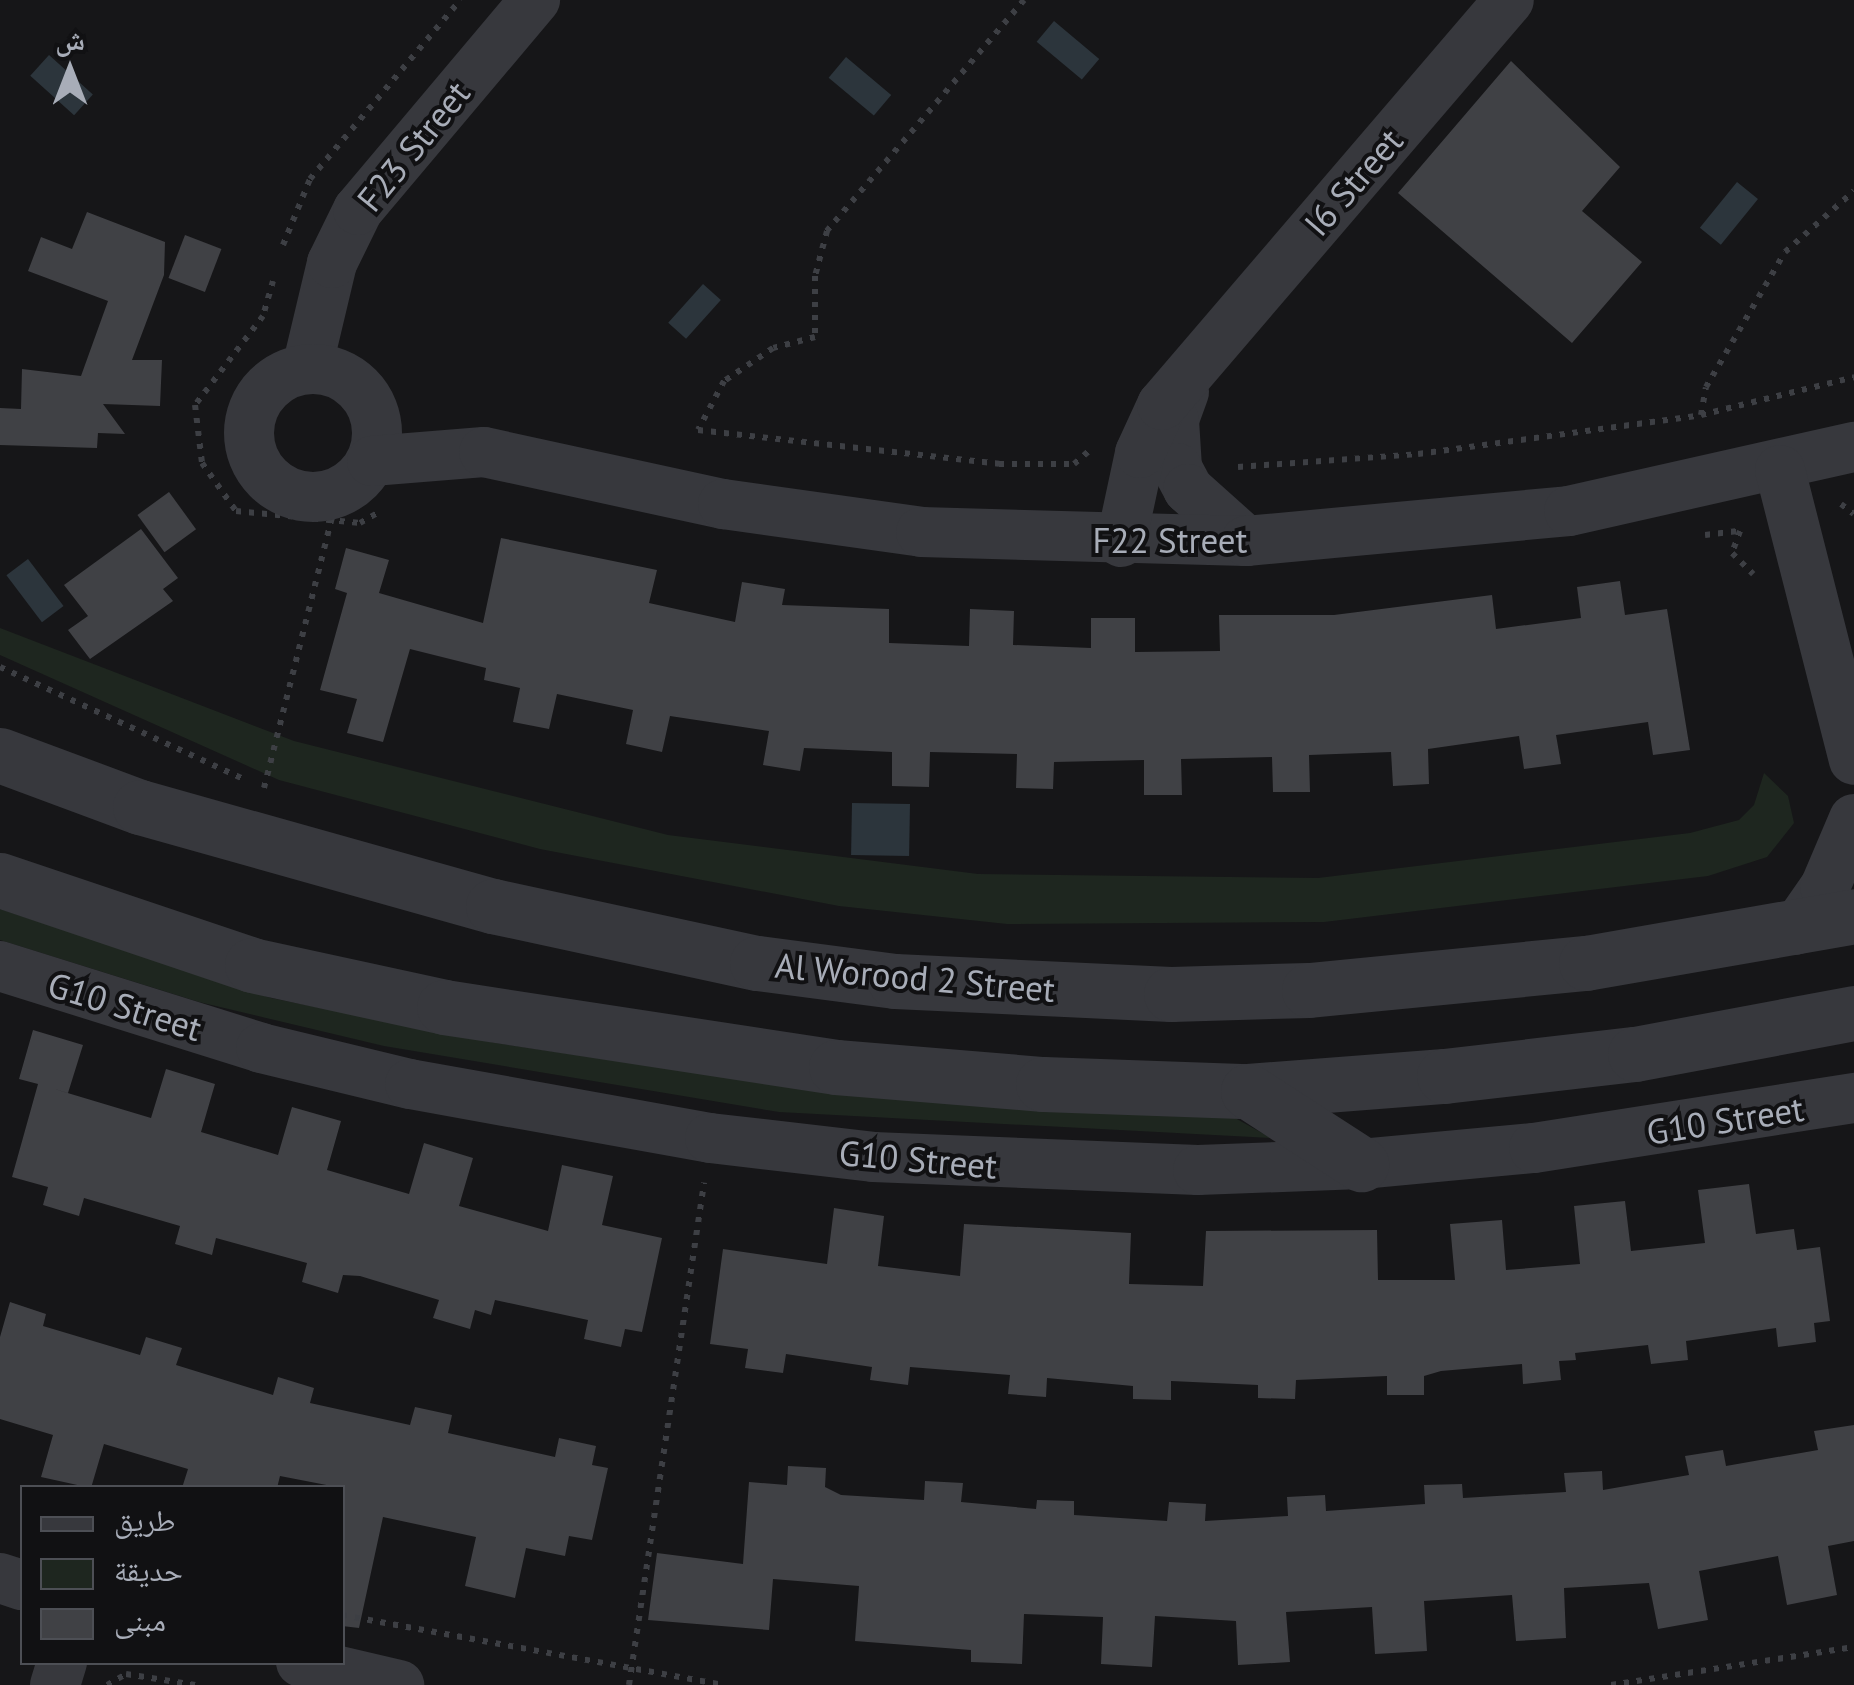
<!DOCTYPE html>
<meta charset="utf-8">
<style>
body{margin:0}
#map{position:relative;width:1854px;height:1685px;overflow:hidden;background:#161618;font-family:"PT Sans","Noto Naskh Arabic",sans-serif}
div>[style]{position:absolute}
[style*='--x']{left:calc(var(--x)*1px);top:calc(var(--y)*1px);width:calc(var(--w)*1px);rotate:calc(var(--a)*1deg)}
.green>*{inset:0;background:#1e261f}
.water>*{inset:0;background:#2c353c;transform-origin:0 0}
.building>*{inset:0;background:#404145;transform-origin:0 0}
.path>*{height:6px;margin-top:-3px;transform-origin:0;background:repeating-linear-gradient(90deg,#3d3f44 0 5px,transparent 0 13px)}
.minor>*{height:50px;margin:-25px;padding:0 25px;transform-origin:25px;border-radius:25px;background:#37383d}
.minor>.ring{margin:-25px;padding:0;box-sizing:content-box;background:none;border:50px solid #37383d;border-radius:50%}
.tertiary>*{height:55px;margin:-27.5px;padding:0 27.5px;transform-origin:27.5px;border-radius:27.5px;background:#37383d}
span{translate:-50% -50%;white-space:nowrap;text-align:center;line-height:1.15;-webkit-text-stroke:8px #111113;paint-order:stroke}
.street-label{font-size:35px;color:#a8adb8}
.legend{position:absolute;left:20px;top:1485px;width:325px;height:180px;box-sizing:border-box;background:#111113;border:2px solid #4d4f55;margin:0;padding:12px 18px;list-style:none;font-size:30px;color:#a8adb8}
.legend li{display:flex;align-items:center;gap:20px;height:50px}
.legend b{width:50px;border:2px solid #4d4f55}
.north{position:absolute;left:20px;top:20px;width:100px;height:100px;-webkit-text-stroke:8px #111113;paint-order:stroke;rotate:0deg;font-size:28px;font-weight:700;line-height:40px;text-align:center;color:#a8adb8}
.north::after{content:'';display:block;margin:auto;width:35px;height:45px;background:#a8adb8;clip-path:polygon(50% 0,100% 100%,50% 72%,0 100%)}
</style>
<div id="map">
<div class="green">
<i style="clip-path:polygon(0 628px,294px 741px,668px 835px,978px 874px,1318px 878px,1690px 833px,1739px 820px,1754px 805px,1764px 773px,1788px 796px,1794px 823px,1767px 857px,1708px 876px,1324px 922px,1007px 924px,839px 906px,540px 849px,279px 780px,0 655px)"></i>
<i style="clip-path:polygon(0 909px,271px 998px,496px 1043px,771px 1084px,1226px 1113px,1271px 1138px,779px 1112px,384px 1046px,199px 1002px,0 940px)"></i>
</div>
<div class="water">
<i style="left:1054px;top:21px;width:59px;height:27px;rotate:40deg"></i>
<i style="left:49px;top:55px;width:59px;height:28px;rotate:42deg"></i>
<i style="left:846px;top:57px;width:59px;height:27px;rotate:40deg"></i>
<i style="left:1737px;top:182px;width:27px;height:59px;rotate:39deg"></i>
<i style="left:703px;top:284px;width:24px;height:52px;rotate:42deg"></i>
<i style="left:28px;top:559px;width:59px;height:27px;rotate:53deg"></i>
<i style="left:852px;top:803px;width:58px;height:52px;rotate:1deg"></i>
</div>
<div class="building">
<i style="clip-path:polygon(1511px 61px,1620px 167px,1582px 211px,1642px 262px,1572px 343px,1398px 193px)"></i>
<i style="clip-path:polygon(87px 212px,165px 242px,164px 275px,132px 360px,162px 360px,160px 406px,103px 404px,125px 434px,98px 433px,97px 448px,0 445px,0 408px,21px 409px,22px 369px,81px 376px,108px 301px,28px 271px,41px 237px,72px 249px)"></i>
<i style="left:185px;top:235px;width:39px;height:46px;rotate:21deg"></i>
<i style="left:169px;top:492px;width:46px;height:39px;rotate:54deg"></i>
<i style="clip-path:polygon(141px 529px,178px 578px,163px 589px,173px 601px,90px 659px,68px 630px,88px 616px,64px 585px)"></i>
<i style="clip-path:polygon(501px 538px,657px 570px,649px 603px,735px 622px,742px 582px,785px 589px,782px 605px,889px 609px,889px 643px,969px 646px,970px 609px,1014px 611px,1013px 645px,1091px 648px,1091px 618px,1135px 618px,1135px 652px,1220px 651px,1219px 615px,1334px 615px,1492px 595px,1496px 629px,1581px 618px,1577px 587px,1620px 581px,1625px 615px,1667px 609px,1690px 750px,1653px 755px,1648px 722px,1556px 735px,1561px 764px,1524px 769px,1519px 736px,1428px 749px,1429px 784px,1393px 786px,1391px 752px,1309px 755px,1310px 792px,1273px 792px,1272px 757px,1181px 759px,1182px 795px,1144px 795px,1144px 760px,1054px 762px,1053px 789px,1016px 788px,1017px 754px,930px 752px,929px 787px,892px 786px,892px 752px,804px 748px,800px 771px,763px 765px,769px 731px,670px 716px,662px 752px,626px 744px,633px 710px,557px 694px,549px 729px,513px 722px,520px 688px,484px 680px,486px 668px,410px 649px,383px 742px,347px 733px,357px 699px,320px 690px,347px 593px,335px 589px,346px 548px,389px 560px,379px 593px,483px 623px)"></i>
<i style="clip-path:polygon(33px 1030px,83px 1045px,68px 1093px,51px 1088px,151px 1118px,166px 1069px,215px 1084px,201px 1132px,278px 1155px,292px 1107px,341px 1121px,327px 1170px,409px 1194px,424px 1143px,473px 1158px,459px 1206px,548px 1231px,562px 1165px,613px 1176px,602px 1225px,662px 1238px,642px 1332px,625px 1329px,621px 1347px,584px 1339px,588px 1320px,495px 1300px,491px 1315px,475px 1310px,470px 1329px,433px 1318px,439px 1300px,360px 1276px,343px 1275px,338px 1293px,302px 1282px,307px 1263px,216px 1238px,212px 1255px,175px 1244px,180px 1226px,84px 1198px,79px 1216px,43px 1205px,48px 1187px,12px 1177px,38px 1084px,19px 1079px)"></i>
<i style="clip-path:polygon(1749px 1184px,1756px 1234px,1794px 1229px,1797px 1250px,1820px 1247px,1830px 1321px,1814px 1323px,1816px 1342px,1778px 1347px,1776px 1328px,1686px 1341px,1688px 1360px,1651px 1364px,1648px 1345px,1575px 1353px,1576px 1360px,1559px 1361px,1561px 1380px,1523px 1384px,1522px 1364px,1441px 1371px,1424px 1376px,1424px 1395px,1387px 1395px,1387px 1376px,1296px 1380px,1295px 1399px,1258px 1398px,1258px 1385px,1171px 1381px,1171px 1400px,1133px 1399px,1133px 1386px,1047px 1378px,1046px 1397px,1008px 1394px,1010px 1375px,910px 1367px,908px 1385px,870px 1380px,872px 1367px,786px 1354px,783px 1373px,745px 1368px,748px 1349px,710px 1344px,723px 1249px,827px 1264px,834px 1208px,884px 1216px,878px 1266px,960px 1276px,964px 1224px,1131px 1233px,1129px 1284px,1203px 1286px,1206px 1231px,1377px 1230px,1378px 1280px,1455px 1280px,1450px 1224px,1502px 1220px,1506px 1270px,1580px 1264px,1574px 1206px,1625px 1201px,1631px 1251px,1705px 1243px,1698px 1190px)"></i>
<i style="clip-path:polygon(10px 1302px,46px 1314px,43px 1326px,140px 1355px,146px 1337px,182px 1348px,176px 1365px,273px 1395px,278px 1377px,314px 1388px,310px 1403px,410px 1425px,415px 1407px,452px 1415px,448px 1433px,555px 1457px,559px 1438px,596px 1446px,592px 1465px,608px 1468px,592px 1540px,569px 1536px,565px 1556px,526px 1548px,515px 1598px,465px 1586px,476px 1537px,383px 1517px,359px 1628px,342px 1626px,342px 1488px,280px 1476px,277px 1488px,182px 1488px,188px 1469px,104px 1444px,91px 1488px,41px 1477px,53px 1435px,0 1419px,0 1337px)"></i>
<i style="clip-path:polygon(1854px 1425px,1854px 1541px,1828px 1546px,1837px 1595px,1787px 1605px,1778px 1556px,1699px 1571px,1708px 1620px,1658px 1629px,1649px 1583px,1564px 1588px,1566px 1638px,1516px 1641px,1512px 1595px,1424px 1601px,1427px 1651px,1375px 1654px,1372px 1607px,1286px 1612px,1290px 1662px,1238px 1665px,1236px 1621px,1155px 1616px,1152px 1667px,1101px 1664px,1103px 1617px,1024px 1614px,1022px 1664px,971px 1662px,971px 1650px,855px 1641px,859px 1586px,773px 1579px,769px 1630px,648px 1620px,657px 1553px,743px 1564px,749px 1482px,787px 1485px,788px 1466px,826px 1468px,825px 1487px,841px 1495px,924px 1500px,925px 1481px,963px 1483px,961px 1502px,1036px 1509px,1037px 1500px,1074px 1501px,1074px 1515px,1167px 1521px,1169px 1502px,1206px 1504px,1205px 1521px,1288px 1516px,1287px 1497px,1325px 1495px,1326px 1511px,1425px 1504px,1424px 1485px,1462px 1484px,1463px 1498px,1566px 1492px,1564px 1473px,1602px 1471px,1603px 1490px,1689px 1475px,1685px 1456px,1723px 1450px,1726px 1466px,1818px 1450px,1814px 1431px)"></i>
</div>
<div class="path">
<i style="--x:1024;--y:0;--w:304;--a:130.5"></i>
<i style="--x:827;--y:231;--w:47;--a:104.9"></i>
<i style="--x:815;--y:276;--w:61;--a:90"></i>
<i style="--x:815;--y:337;--w:43;--a:165.3"></i>
<i style="--x:773;--y:348;--w:59;--a:146"></i>
<i style="--x:724;--y:381;--w:55;--a:118"></i>
<i style="--x:698;--y:430;--w:303;--a:6.4"></i>
<i style="--x:999;--y:464;--w:75;--a:0"></i>
<i style="--x:1074;--y:464;--w:20;--a:-41"></i>
<i style="--x:283;--y:245;--w:71;--a:-67.8"></i>
<i style="--x:310;--y:179;--w:234;--a:-50"></i>
<i style="--x:273;--y:281;--w:36;--a:106"></i>
<i style="--x:263;--y:316;--w:112;--a:127.4"></i>
<i style="--x:195;--y:405;--w:58;--a:83.1"></i>
<i style="--x:202;--y:463;--w:59;--a:54.7"></i>
<i style="--x:236;--y:511;--w:125;--a:5.5"></i>
<i style="--x:360;--y:523;--w:22;--a:-30"></i>
<i style="--x:1701;--y:415;--w:158;--a:-13.9"></i>
<i style="--x:1238;--y:467;--w:180;--a:-4.1"></i>
<i style="--x:1418;--y:454;--w:286;--a:-7.8"></i>
<i style="--x:1701;--y:415;--w:28;--a:-80"></i>
<i style="--x:1706;--y:387;--w:156;--a:-59.7"></i>
<i style="--x:1785;--y:252;--w:92;--a:-41.5"></i>
<i style="--x:1841;--y:504;--w:16;--a:38"></i>
<i style="--x:1705;--y:535;--w:35;--a:-7"></i>
<i style="--x:1740;--y:531;--w:23;--a:110"></i>
<i style="--x:1732;--y:553;--w:30;--a:45"></i>
<i style="--x:0;--y:667;--w:268;--a:24.7"></i>
<i style="--x:264;--y:788;--w:304;--a:-75.9"></i>
<i style="--x:342;--y:1615;--w:389;--a:10.4"></i>
<i style="--x:107;--y:1685;--w:22;--a:-30"></i>
<i style="--x:126;--y:1674;--w:70;--a:9.1"></i>
<i style="--x:629;--y:1685;--w:508;--a:-81.5"></i>
<i style="--x:1611;--y:1685;--w:246;--a:-8.9"></i>
</div>
<div class="minor">
<i style="--x:307;--y:368;--w:108;--a:-76.6"></i>
<i style="--x:332;--y:263;--w:59;--a:-63.9"></i>
<i style="--x:358;--y:210;--w:275;--a:-49.9"></i>
<i class="ring" style="left:249px;top:369px;width:78px;height:78px"></i>
<i style="--x:1184;--y:392;--w:30;--a:110"></i>
<i style="--x:1174;--y:420;--w:48;--a:86.4"></i>
<i style="--x:1177;--y:468;--w:24;--a:62"></i>
<i style="--x:1188;--y:489;--w:78;--a:41.9"></i>
<i style="--x:372;--y:461;--w:112;--a:-4.6"></i>
<i style="--x:484;--y:452;--w:245;--a:12.3"></i>
<i style="--x:723;--y:504;--w:200;--a:8"></i>
<i style="--x:921;--y:532;--w:325;--a:1.6"></i>
<i style="--x:1246;--y:541;--w:324;--a:-5.3"></i>
<i style="--x:1569;--y:511;--w:292;--a:-12.7"></i>
<i style="--x:1780;--y:470;--w:299;--a:75.7"></i>
<i style="--x:1121;--y:542;--w:91;--a:-77.9"></i>
<i style="--x:1140;--y:453;--w:53;--a:-65.4"></i>
<i style="--x:1162;--y:405;--w:533;--a:-49.41"></i>
<i style="--x:1795;--y:930;--w:52;--a:-55.1"></i>
<i style="--x:1825;--y:887;--w:74;--a:-66.9"></i>
<i style="--x:0;--y:966;--w:274;--a:17.4"></i>
<i style="--x:261;--y:1048;--w:153;--a:13.6"></i>
<i style="--x:410;--y:1084;--w:305;--a:10.2"></i>
<i style="--x:710;--y:1138;--w:164;--a:6.6"></i>
<i style="--x:873;--y:1157;--w:325;--a:2.3"></i>
<i style="--x:1198;--y:1170;--w:163;--a:-2.1"></i>
<i style="--x:1361;--y:1164;--w:174;--a:-5.3"></i>
<i style="--x:1534;--y:1148;--w:324;--a:-8.9"></i>
<i style="--x:0;--y:1578;--w:23;--a:18"></i>
<i style="--x:301;--y:1662;--w:101;--a:13.2"></i>
<i style="--x:55;--y:1685;--w:24;--a:-73"></i>
</div>
<div class="tertiary">
<i style="--x:0;--y:755;--w:149;--a:20.4"></i>
<i style="--x:140;--y:807;--w:367;--a:15.7"></i>
<i style="--x:493;--y:906;--w:270;--a:12.2"></i>
<i style="--x:757;--y:963;--w:139;--a:7.4"></i>
<i style="--x:895;--y:981;--w:276;--a:2.7"></i>
<i style="--x:1171;--y:994;--w:138;--a:-1.7"></i>
<i style="--x:1309;--y:990;--w:278;--a:-5.6"></i>
<i style="--x:1586;--y:963;--w:272;--a:-9.9"></i>
<i style="--x:0;--y:880;--w:266;--a:18.6"></i>
<i style="--x:252;--y:965;--w:197;--a:12.3"></i>
<i style="--x:444;--y:1007;--w:397;--a:8.7"></i>
<i style="--x:836;--y:1067;--w:208;--a:4.7"></i>
<i style="--x:1043;--y:1084;--w:205;--a:2"></i>
<i style="--x:1248;--y:1091;--w:197;--a:-4.4"></i>
<i style="--x:1444;--y:1076;--w:192;--a:-6.6"></i>
<i style="--x:1635;--y:1054;--w:223;--a:-10.6"></i>
<i style="--x:1248;--y:1091;--w:135;--a:32.9"></i>
</div>
<div class="street-label">
<span style="left:413px;top:146px;rotate:-51deg">F23 Street</span>
<span style="left:1353px;top:182px;rotate:-49deg">I6 Street</span>
<span style="left:1170px;top:540px">F22 Street</span>
<span style="left:915px;top:977px;rotate:5deg">Al Worood 2 Street</span>
<span style="left:125px;top:1006px;rotate:17deg">G10 Street</span>
<span style="left:1725px;top:1120px;rotate:-9deg">G10 Street</span>
<span style="left:918px;top:1159px;rotate:5deg">G10 Street</span>
</div>
<ul class="legend">
<li><b style="height:12px;background:#37383d"></b>طريق</li>
<li><b style="height:28px;background:#1e261f"></b>حديقة</li>
<li><b style="height:28px;background:#404145"></b>مبنى</li>
</ul>
<div class="north">ش</div>
</div>
